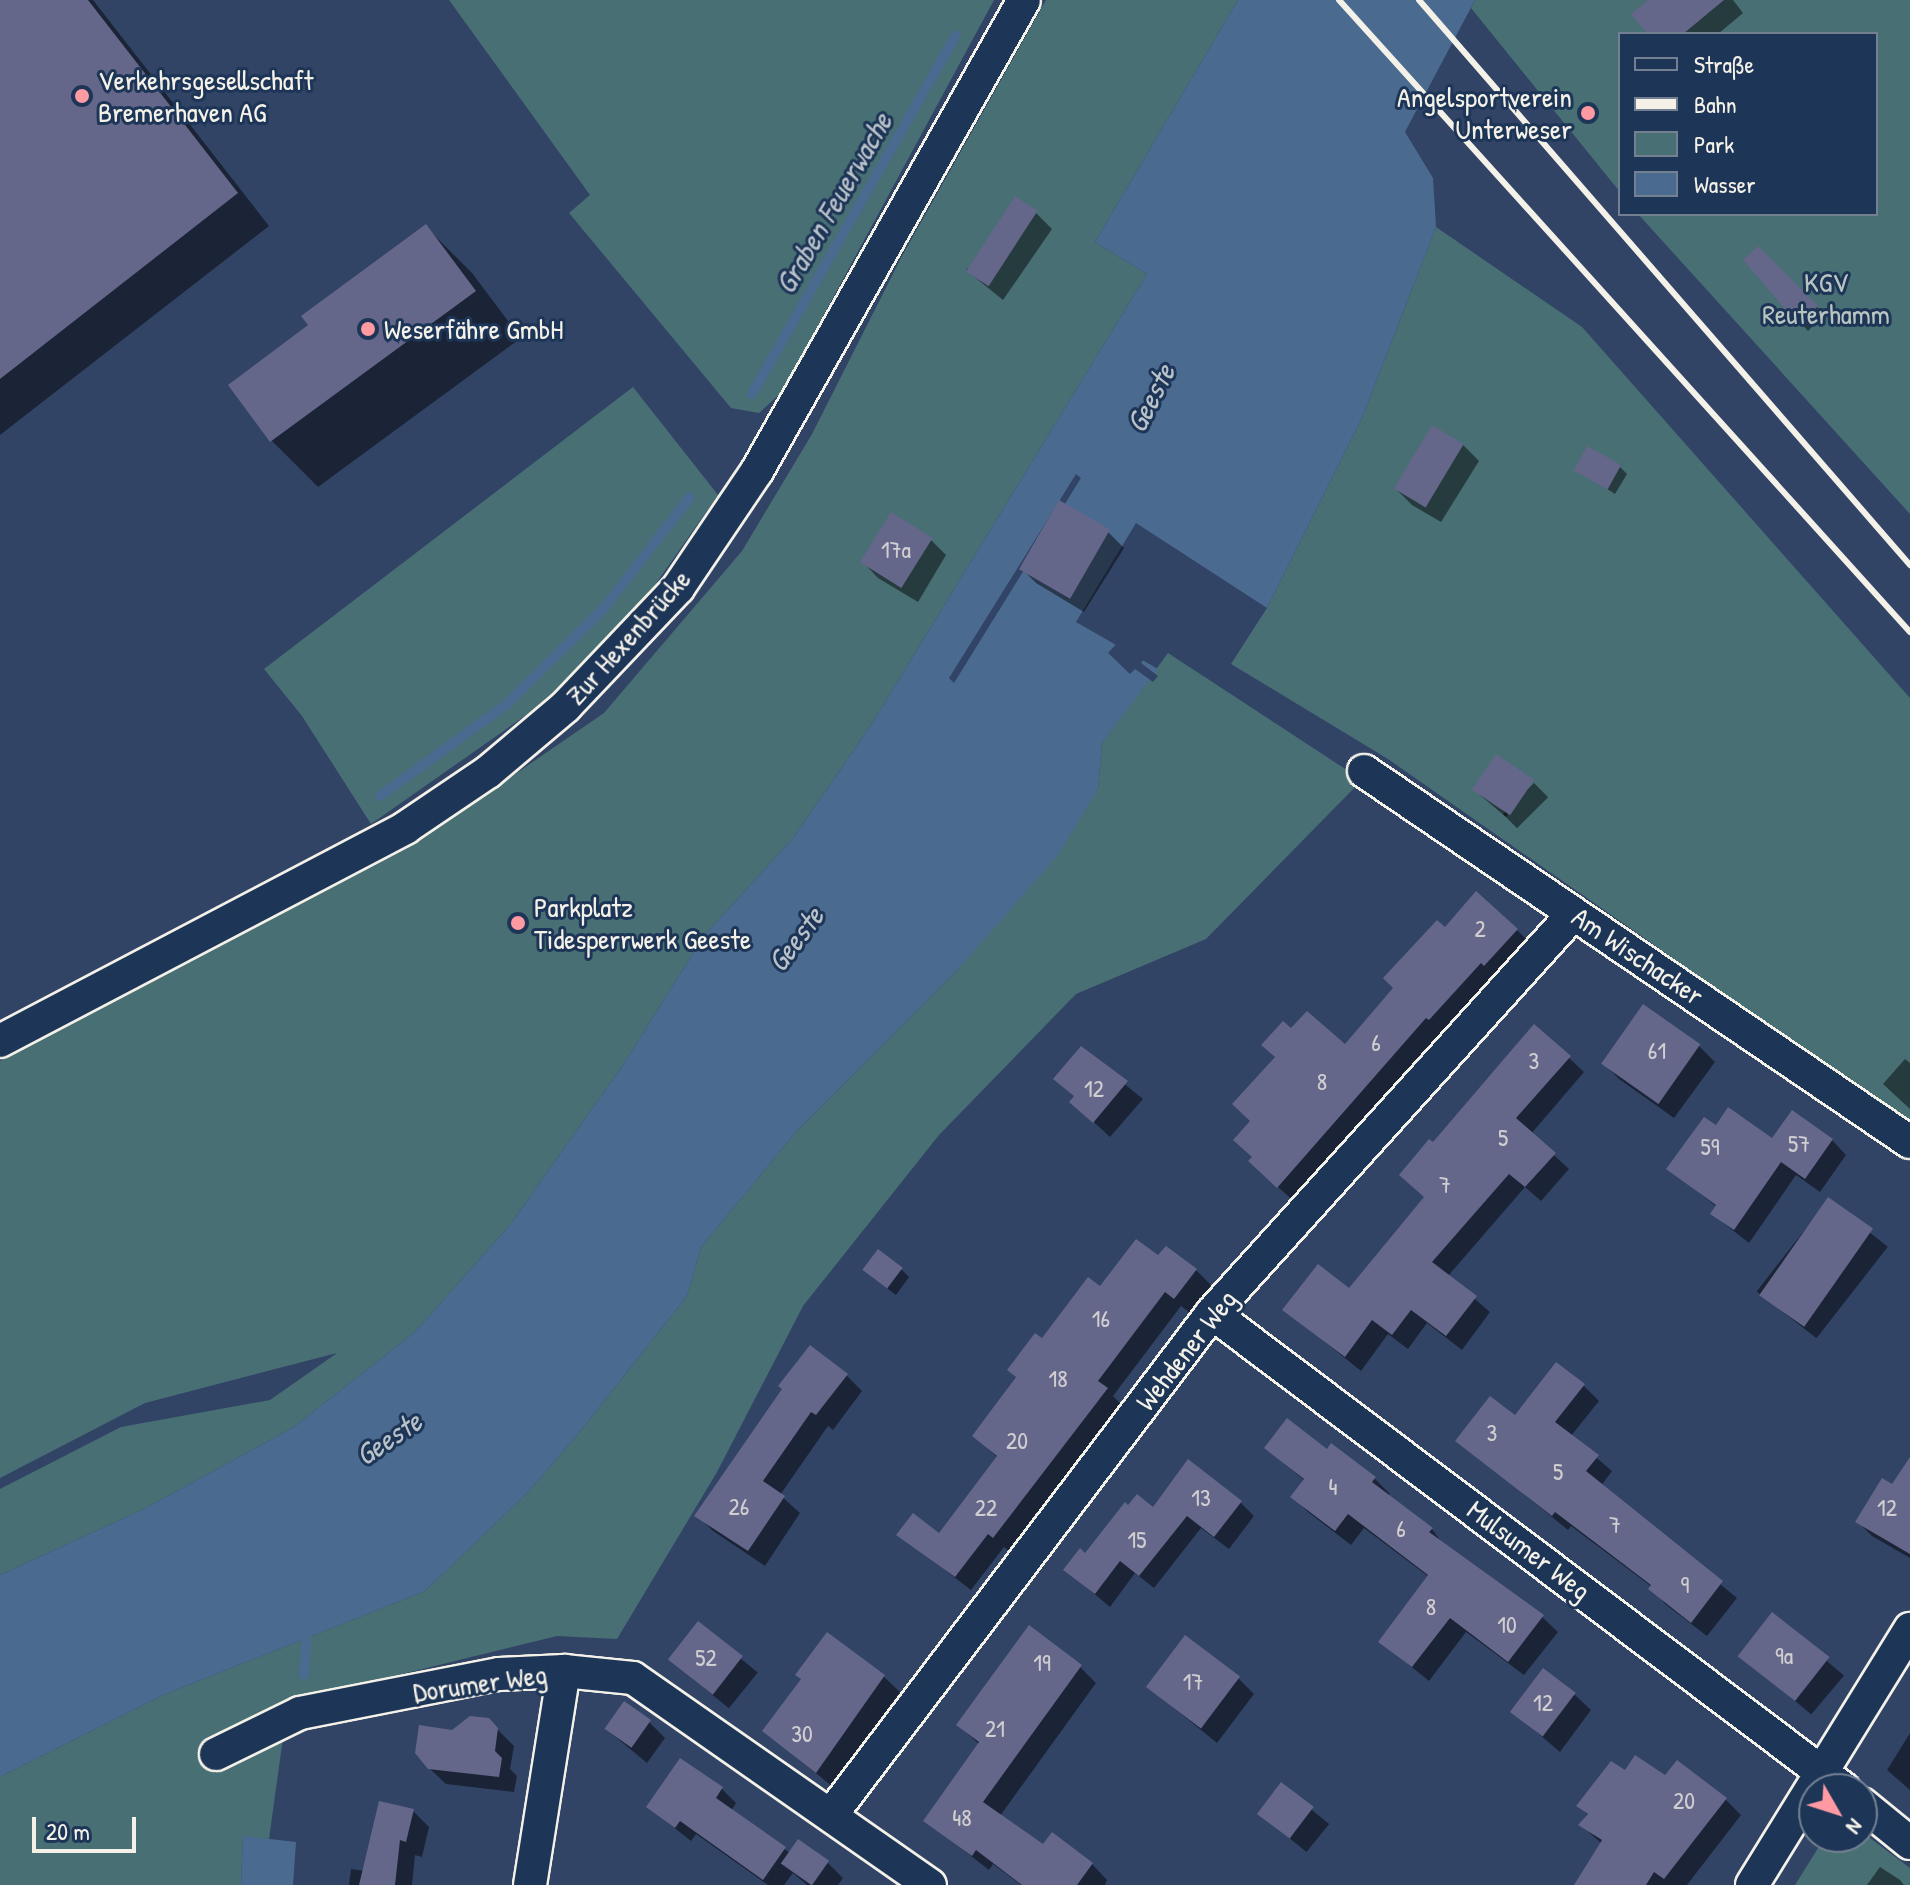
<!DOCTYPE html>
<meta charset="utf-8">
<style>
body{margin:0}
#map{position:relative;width:1910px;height:1885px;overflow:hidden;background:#324466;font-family:"Patrick Hand",sans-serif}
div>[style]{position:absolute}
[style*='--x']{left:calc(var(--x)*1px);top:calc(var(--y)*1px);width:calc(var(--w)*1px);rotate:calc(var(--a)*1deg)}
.green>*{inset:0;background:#486f74}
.water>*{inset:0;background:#4b6a90}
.pier>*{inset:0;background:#324466}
.shadow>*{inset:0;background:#0007;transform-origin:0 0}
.stream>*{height:10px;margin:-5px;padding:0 5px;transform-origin:5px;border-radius:5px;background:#4b6a90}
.building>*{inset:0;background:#64668a;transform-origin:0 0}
.roads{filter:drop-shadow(2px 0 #f4f1e8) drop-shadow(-2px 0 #f4f1e8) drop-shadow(0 2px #f4f1e8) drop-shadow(0 -2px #f4f1e8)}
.minor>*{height:32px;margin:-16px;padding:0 16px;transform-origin:16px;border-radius:16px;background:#1d3557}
.rail>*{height:6px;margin:-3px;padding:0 3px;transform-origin:3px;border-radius:3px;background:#f4f1e8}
.dots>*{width:22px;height:22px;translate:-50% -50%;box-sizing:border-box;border:4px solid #1d3557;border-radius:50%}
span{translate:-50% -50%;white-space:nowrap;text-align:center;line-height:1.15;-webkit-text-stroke:6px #1d3557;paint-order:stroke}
.number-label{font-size:24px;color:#d0ced0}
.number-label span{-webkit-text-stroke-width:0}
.poi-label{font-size:28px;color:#f4f1e8}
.left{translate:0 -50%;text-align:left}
.right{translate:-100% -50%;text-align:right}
.park-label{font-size:28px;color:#b8c4bf}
.street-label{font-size:28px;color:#f4f1e8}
.water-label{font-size:30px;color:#b9c2c9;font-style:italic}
.legend{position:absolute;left:1618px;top:32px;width:260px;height:184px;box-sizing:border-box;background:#1d3557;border:2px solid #738091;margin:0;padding:10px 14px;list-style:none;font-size:24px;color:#f4f1e8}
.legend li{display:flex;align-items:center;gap:16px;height:40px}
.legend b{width:40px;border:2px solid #738091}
.north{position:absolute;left:1798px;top:1773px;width:80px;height:80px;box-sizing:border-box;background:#1d3557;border:2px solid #738091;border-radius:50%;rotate:129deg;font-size:22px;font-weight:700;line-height:32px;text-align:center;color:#f4f1e8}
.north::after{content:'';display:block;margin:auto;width:28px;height:36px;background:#ff9aa2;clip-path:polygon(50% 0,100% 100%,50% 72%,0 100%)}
.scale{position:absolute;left:32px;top:1817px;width:104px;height:36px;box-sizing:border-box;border:4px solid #f4f1e8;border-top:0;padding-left:10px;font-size:24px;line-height:28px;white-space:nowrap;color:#f4f1e8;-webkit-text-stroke:6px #1d3557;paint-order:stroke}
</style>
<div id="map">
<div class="green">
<i style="clip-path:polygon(449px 0,994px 0,782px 392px,759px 413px,731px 408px,569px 213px,590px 195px)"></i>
<i style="clip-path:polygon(1046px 0,1238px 0,1095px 242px,1147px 274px,871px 725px,794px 837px,704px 936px,623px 1065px,510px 1225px,415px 1332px,294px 1427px,146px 1508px,0 1575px,0 1489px,121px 1427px,270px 1400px,337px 1353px,145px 1403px,0 1478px,0 1061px,406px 849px,604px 713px,742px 551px,812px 434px,902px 256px)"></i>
<i style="clip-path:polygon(1475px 0,1910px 0,1910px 514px,1638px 214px,1876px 214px,1876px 34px,1620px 34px,1620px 192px,1471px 8px)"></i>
<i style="clip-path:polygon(1436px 227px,1582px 327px,1910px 698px,1910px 1124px,1388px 759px,1231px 664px,1267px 608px,1362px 418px)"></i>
<i style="clip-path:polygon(633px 387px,718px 495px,650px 592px,559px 692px,371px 824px,302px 716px,264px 669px)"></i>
<i style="clip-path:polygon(1168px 653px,1362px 780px,1206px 939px,1076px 994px,939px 1135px,803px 1306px,717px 1472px,617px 1639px,557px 1636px,288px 1702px,269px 1839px,243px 1837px,241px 1885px,0 1885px,0 1777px,163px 1695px,425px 1591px,528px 1492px,574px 1439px,687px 1296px,701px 1247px,796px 1132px,959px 968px,1098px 789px,1102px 743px)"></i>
<i style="clip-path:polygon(1862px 1832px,1910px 1868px,1910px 1885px,1795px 1885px,1825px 1837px,1862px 1837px)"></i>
</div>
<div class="water">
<i style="clip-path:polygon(evenodd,1238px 0,1475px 0,1405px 132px,1433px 178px,1436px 227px,1362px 418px,1267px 608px,1136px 523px,1076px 622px,1158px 669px,1102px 743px,1098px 789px,1058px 855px,959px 968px,796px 1132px,701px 1247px,687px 1296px,574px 1439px,528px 1492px,425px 1591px,163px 1695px,0 1777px,0 1575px,146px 1508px,294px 1427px,415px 1332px,510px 1225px,623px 1065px,704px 936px,794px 837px,871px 725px,1147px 274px,1095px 242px,1238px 0,1076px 474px,1081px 478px,954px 683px,949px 678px,1076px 474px)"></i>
<i style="clip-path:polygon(243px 1836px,296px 1842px,293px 1885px,241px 1885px)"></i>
</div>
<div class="pier">
<i style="clip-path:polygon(1118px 642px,1144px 659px,1141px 663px,1158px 676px,1153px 682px,1135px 669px,1130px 674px,1108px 653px)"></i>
</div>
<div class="shadow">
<i style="clip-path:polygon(0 0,93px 0,269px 226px,0 435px)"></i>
<i style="clip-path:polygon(1652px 0,1733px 0,1743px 13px,1718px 34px,1650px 34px)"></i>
<i style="clip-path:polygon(1036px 213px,1052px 229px,1003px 300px,966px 270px)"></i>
<i style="clip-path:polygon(425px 226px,472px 273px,521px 338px,318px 487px,271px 440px,311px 326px)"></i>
<i style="clip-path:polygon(1758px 249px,1824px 314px,1808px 331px,1746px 260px)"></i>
<i style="clip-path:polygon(1463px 445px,1479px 461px,1441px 522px,1412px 505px,1396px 489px)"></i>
<i style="clip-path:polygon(1619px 466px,1627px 474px,1615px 494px,1576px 469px)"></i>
<i style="clip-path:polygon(1108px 532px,1124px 548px,1084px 612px,1036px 583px,1020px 567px)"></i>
<i style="clip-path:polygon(930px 539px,946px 555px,918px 602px,878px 578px,863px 562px)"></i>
<i style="clip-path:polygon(1530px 782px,1506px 817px,1474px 790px)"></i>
<i style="left:1534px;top:783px;width:20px;height:44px;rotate:45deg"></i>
<i style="clip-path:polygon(1517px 930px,1535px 948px,1297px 1204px,1269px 1179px,1254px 1158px,1252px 1122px,1277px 1058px,1292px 1031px,1345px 1047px)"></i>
<i style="clip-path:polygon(1644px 1007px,1699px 1046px,1715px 1062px,1674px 1118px,1619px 1079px,1603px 1063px)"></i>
<i style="clip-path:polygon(1081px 1049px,1143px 1099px,1110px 1137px,1072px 1102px,1076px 1097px)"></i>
<i style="clip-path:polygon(1569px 1058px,1584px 1072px,1531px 1134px,1569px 1169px,1541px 1201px,1525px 1187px,1448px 1276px,1490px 1312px,1462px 1350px,1427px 1323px,1408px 1349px,1388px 1334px,1361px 1371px,1285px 1310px,1349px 1290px,1426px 1198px,1433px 1145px)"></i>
<i style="clip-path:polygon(1905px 1059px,1910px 1063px,1910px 1109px,1883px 1084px)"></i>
<i style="clip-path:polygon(1832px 1140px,1846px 1155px,1820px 1192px,1796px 1175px,1749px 1243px,1712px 1214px,1717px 1207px,1669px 1169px,1773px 1141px)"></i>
<i style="left:1828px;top:1200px;width:76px;height:116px;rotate:38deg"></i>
<i style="clip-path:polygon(1159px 1258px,1196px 1270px,1211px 1285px,1190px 1313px,1181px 1306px,1113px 1396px,1122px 1405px,1009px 1551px,1004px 1547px,971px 1590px,898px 1534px,939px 1535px,998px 1458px,974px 1436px,1042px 1340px,1100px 1289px)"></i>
<i style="clip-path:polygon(902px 1270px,909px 1277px,896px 1295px,872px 1277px)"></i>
<i style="clip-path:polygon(846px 1375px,862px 1391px,833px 1430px,828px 1426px,780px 1495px,800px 1513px,765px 1566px,713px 1531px,697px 1515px)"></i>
<i style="clip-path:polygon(1584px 1386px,1599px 1401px,1571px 1436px,1612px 1471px,1601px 1486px,1737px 1598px,1707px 1636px,1665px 1604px,1652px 1587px,1571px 1526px,1568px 1530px,1458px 1440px)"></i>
<i style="clip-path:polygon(1332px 1446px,1375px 1479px,1390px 1494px,1388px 1497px,1432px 1529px,1445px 1547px,1542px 1617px,1558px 1632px,1524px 1675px,1466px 1632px,1429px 1681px,1381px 1642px,1429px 1577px,1364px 1528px,1351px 1545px,1308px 1512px,1293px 1497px,1305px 1481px,1266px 1448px,1327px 1452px)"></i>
<i style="clip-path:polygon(1910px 1460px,1910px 1558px,1872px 1536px,1858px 1522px,1893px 1487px)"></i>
<i style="clip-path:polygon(1240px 1502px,1254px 1516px,1229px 1549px,1201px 1528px,1154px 1588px,1135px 1573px,1110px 1607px,1066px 1570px,1153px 1510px)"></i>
<i style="left:1772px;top:1615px;width:94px;height:51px;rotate:40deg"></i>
<i style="left:698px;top:1624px;width:77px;height:46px;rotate:39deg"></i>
<i style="clip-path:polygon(1080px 1667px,1096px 1683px,1000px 1816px,1043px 1847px,1092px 1864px,1107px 1880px,1105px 1885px,1021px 1885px,993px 1864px,989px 1870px,925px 1820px,980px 1745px,958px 1725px)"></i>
<i style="clip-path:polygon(884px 1677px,900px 1692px,833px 1787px,764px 1731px)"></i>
<i style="clip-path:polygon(1238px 1678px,1254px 1694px,1217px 1743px,1148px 1687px)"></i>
<i style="clip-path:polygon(1575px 1695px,1591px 1710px,1560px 1752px,1513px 1712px)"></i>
<i style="clip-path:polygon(488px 1720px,514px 1746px,510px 1769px,517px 1776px,514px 1792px,446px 1784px,429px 1768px,453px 1732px)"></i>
<i style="clip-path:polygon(649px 1722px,665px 1738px,647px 1763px,606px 1729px)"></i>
<i style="clip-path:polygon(1910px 1733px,1910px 1790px,1887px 1770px)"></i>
<i style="clip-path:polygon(1625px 1773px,1665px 1778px,1725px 1799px,1741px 1815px,1687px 1885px,1577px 1885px,1602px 1844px,1581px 1825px,1589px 1816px,1579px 1806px)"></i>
<i style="left:1281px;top:1785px;width:62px;height:36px;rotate:39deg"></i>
<i style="clip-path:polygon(722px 1789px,736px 1803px,731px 1811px,790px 1853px,827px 1862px,843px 1878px,838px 1885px,807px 1885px,793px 1873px,784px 1885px,768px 1885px,696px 1834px,691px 1841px,648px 1807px)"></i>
<i style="clip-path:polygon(413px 1811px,429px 1827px,422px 1857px,415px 1855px,412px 1885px,349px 1885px,351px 1869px,365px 1871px)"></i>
<i style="clip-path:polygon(1880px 1867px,1900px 1880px,1904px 1885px,1867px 1885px)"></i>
</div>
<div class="stream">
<i style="--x:752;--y:394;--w:412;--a:-60.4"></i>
<i style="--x:380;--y:796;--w:157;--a:-35.9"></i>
<i style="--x:507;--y:704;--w:136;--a:-44.7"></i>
<i style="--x:604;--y:608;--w:140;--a:-52.2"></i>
<i style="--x:304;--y:1675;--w:50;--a:-86.6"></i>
</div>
<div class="building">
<i style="clip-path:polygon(0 0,88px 0,238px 193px,0 379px)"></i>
<i style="clip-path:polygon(1648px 0,1724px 0,1683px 34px,1648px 34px,1631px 14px)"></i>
<i style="left:1015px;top:196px;width:27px;height:90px;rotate:33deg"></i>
<i style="clip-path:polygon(426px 224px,476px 291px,270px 442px,228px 385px,308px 325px,301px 316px)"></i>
<i style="clip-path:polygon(1758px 246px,1818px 306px,1799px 325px,1743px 260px)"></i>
<i style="left:1432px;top:425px;width:37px;height:74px;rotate:31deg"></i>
<i style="left:1587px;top:446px;width:39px;height:28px;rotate:29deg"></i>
<i style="left:1059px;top:500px;width:59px;height:80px;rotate:30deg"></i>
<i style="left:891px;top:512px;width:49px;height:59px;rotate:32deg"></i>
<i style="left:1496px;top:754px;width:46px;height:43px;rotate:34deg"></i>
<i style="clip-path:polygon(1476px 891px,1518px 929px,1484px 966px,1481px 963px,1429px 1020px,1426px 1018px,1277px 1188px,1248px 1161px,1252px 1157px,1233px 1140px,1250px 1121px,1232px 1104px,1275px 1057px,1261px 1045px,1283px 1021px,1291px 1028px,1307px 1011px,1345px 1044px,1393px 988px,1383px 978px,1437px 920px,1445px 927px)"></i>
<i style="left:1643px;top:1004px;width:70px;height:73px;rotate:35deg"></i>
<i style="clip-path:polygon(1534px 1024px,1571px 1056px,1516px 1118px,1556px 1153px,1525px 1187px,1509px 1174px,1432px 1262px,1477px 1296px,1446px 1336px,1411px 1310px,1392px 1335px,1372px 1320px,1345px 1357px,1282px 1310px,1318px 1264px,1349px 1288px,1424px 1197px,1399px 1175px,1429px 1139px,1433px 1142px)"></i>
<i style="clip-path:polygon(1081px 1046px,1128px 1081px,1093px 1123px,1069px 1102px,1074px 1096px,1053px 1079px)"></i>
<i style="clip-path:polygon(1728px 1107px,1772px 1138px,1792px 1110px,1833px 1139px,1805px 1179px,1781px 1162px,1734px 1230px,1710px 1214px,1716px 1205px,1666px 1169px,1704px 1117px,1716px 1125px)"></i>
<i style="left:1828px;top:1197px;width:55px;height:120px;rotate:35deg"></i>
<i style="clip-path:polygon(1136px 1239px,1158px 1255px,1166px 1246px,1197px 1269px,1174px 1299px,1165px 1292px,1098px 1381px,1108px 1388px,993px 1538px,988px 1534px,955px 1577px,896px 1535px,913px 1513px,939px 1533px,997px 1456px,972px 1436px,1016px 1377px,1007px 1370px,1035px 1333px,1042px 1338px,1088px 1277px,1100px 1286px)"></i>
<i style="left:878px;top:1249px;width:31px;height:26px;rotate:37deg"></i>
<i style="clip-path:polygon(810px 1345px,848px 1374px,816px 1415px,811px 1412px,763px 1481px,785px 1496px,748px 1551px,694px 1516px,782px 1389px,778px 1386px)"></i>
<i style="clip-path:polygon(1556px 1362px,1585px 1384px,1555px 1422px,1599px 1455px,1586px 1471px,1723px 1581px,1691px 1623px,1648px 1589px,1651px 1585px,1555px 1512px,1552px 1516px,1455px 1441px,1490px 1396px,1515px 1415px)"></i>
<i style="clip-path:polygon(1287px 1418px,1327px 1449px,1331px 1443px,1376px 1477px,1372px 1482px,1433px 1528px,1429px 1532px,1544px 1615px,1508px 1662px,1450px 1618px,1412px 1667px,1378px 1642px,1428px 1575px,1348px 1514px,1335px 1531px,1290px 1497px,1304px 1479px,1264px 1448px)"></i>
<i style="clip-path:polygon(1910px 1457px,1910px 1554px,1855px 1522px,1882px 1478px,1892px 1484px)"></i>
<i style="clip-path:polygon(1188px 1459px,1242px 1501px,1214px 1537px,1187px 1516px,1139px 1576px,1120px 1561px,1095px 1594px,1063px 1570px,1080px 1548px,1085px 1553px,1125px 1502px,1128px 1505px,1137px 1494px,1153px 1507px)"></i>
<i style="left:1772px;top:1612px;width:73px;height:56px;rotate:38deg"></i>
<i style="left:698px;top:1621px;width:57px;height:49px;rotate:38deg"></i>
<i style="clip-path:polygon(1029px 1625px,1082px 1665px,983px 1802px,1043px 1844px,1052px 1832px,1093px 1863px,1077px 1885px,1022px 1885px,976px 1850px,972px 1856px,923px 1821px,979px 1742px,956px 1725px)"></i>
<i style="clip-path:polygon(827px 1632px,885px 1675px,816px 1773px,762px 1731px,801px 1679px,795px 1675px)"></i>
<i style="left:1185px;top:1635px;width:69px;height:65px;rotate:37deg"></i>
<i style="left:1543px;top:1668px;width:41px;height:55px;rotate:37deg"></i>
<i style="left:624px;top:1701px;width:33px;height:34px;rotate:35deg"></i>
<i style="clip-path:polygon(470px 1716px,489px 1718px,498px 1728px,495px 1751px,502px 1758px,499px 1777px,428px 1769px,415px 1753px,419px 1725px,452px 1730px)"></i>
<i style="clip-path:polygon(1635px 1755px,1665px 1775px,1677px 1760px,1727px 1798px,1664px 1879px,1654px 1872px,1646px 1885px,1574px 1885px,1602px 1840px,1578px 1825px,1588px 1814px,1576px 1806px,1611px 1761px,1625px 1770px)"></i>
<i style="clip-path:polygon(680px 1758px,723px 1787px,716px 1798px,786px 1847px,763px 1880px,680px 1821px,675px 1828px,646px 1807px)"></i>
<i style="left:1281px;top:1782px;width:41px;height:40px;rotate:37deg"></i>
<i style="clip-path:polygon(379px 1801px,414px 1809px,406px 1842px,400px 1840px,395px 1885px,359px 1885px)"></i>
<i style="left:798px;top:1839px;width:38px;height:30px;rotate:35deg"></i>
</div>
<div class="roads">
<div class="minor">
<i style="--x:1364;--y:771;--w:660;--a:34.2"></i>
<i style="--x:0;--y:1041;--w:458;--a:-27.7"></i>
<i style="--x:405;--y:828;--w:100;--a:-34"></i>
<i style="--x:488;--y:772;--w:102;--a:-40.2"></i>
<i style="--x:566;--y:706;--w:163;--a:-46.5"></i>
<i style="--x:678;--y:588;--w:141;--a:-56"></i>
<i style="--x:757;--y:471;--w:541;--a:-60.45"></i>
<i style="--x:1212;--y:1313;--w:791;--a:36.99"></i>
<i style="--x:216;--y:1754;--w:93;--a:-26"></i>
<i style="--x:300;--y:1713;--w:203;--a:-11.1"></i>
<i style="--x:499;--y:1674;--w:65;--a:-2.6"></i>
<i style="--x:564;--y:1671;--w:69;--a:5.8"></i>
<i style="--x:633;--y:1678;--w:362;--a:34.9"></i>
<i style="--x:1862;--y:1804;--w:62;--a:39.1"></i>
<i style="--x:831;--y:1815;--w:630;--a:-52.8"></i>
<i style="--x:1212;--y:1313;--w:539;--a:-47.85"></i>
<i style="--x:530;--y:1885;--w:217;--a:-81"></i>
<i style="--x:1752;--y:1885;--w:301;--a:-58.3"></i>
</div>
</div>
<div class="rail">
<i style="--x:1339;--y:0;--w:852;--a:47.9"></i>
<i style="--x:1419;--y:0;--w:749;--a:49.01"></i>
</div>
<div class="dots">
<i style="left:82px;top:96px;background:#ff9aa2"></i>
<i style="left:1588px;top:113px;background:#ff9aa2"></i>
<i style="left:368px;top:329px;background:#ff9aa2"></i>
<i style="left:518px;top:923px;background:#ff9aa2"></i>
</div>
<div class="number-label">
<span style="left:896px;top:550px">17a</span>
<span style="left:1480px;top:929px">2</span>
<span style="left:1376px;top:1043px">6</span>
<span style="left:1657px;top:1051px">61</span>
<span style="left:1534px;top:1061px">3</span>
<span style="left:1322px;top:1082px">8</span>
<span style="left:1094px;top:1089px">12</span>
<span style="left:1503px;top:1138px">5</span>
<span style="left:1799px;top:1144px">57</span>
<span style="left:1710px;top:1147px">59</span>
<span style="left:1445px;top:1185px">7</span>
<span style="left:1101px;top:1319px">16</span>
<span style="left:1058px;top:1379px">18</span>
<span style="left:1492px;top:1433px">3</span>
<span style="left:1017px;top:1441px">20</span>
<span style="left:1558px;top:1472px">5</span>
<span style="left:1333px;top:1487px">4</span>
<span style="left:1201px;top:1498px">13</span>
<span style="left:739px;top:1507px">26</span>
<span style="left:986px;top:1508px">22</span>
<span style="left:1887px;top:1508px">12</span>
<span style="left:1615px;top:1525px">7</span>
<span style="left:1401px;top:1529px">6</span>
<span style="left:1137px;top:1540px">15</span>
<span style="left:1685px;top:1585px">9</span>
<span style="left:1431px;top:1607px">8</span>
<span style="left:1507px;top:1625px">10</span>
<span style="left:1784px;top:1656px">9a</span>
<span style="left:706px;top:1658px">52</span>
<span style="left:1042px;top:1663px">19</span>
<span style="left:1193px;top:1682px">17</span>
<span style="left:1543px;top:1703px">12</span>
<span style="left:995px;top:1729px">21</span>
<span style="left:802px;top:1734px">30</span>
<span style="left:1684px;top:1801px">20</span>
<span style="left:962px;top:1818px">48</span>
</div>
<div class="poi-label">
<span class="left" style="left:98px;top:96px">Verkehrsgesellschaft<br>Bremerhaven AG</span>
<span class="right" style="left:1572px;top:113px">Angelsportverein<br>Unterweser</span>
<span class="left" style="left:384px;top:329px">Weserfähre GmbH</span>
<span class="left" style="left:534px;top:923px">Parkplatz<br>Tidesperrwerk Geeste</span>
</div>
<div class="park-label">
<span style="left:1826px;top:298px">KGV<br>Reuterhamm</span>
</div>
<div class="street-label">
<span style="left:628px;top:637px;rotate:-48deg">Zur Hexenbrücke</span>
<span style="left:1638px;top:956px;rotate:34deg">Am Wischacker</span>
<span style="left:1186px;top:1350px;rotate:-52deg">Wehdener Weg</span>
<span style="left:1529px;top:1550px;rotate:37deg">Mulsumer Weg</span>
<span style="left:480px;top:1683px;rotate:-8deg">Dorumer Weg</span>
</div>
<div class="water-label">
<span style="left:833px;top:203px;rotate:-60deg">Graben Feuerwache</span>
<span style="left:1150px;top:398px;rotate:-63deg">Geeste</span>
<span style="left:795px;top:939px;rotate:-53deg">Geeste</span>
<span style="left:388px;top:1438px;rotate:-34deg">Geeste</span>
</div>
<ul class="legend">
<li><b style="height:10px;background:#1d3557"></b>Straße</li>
<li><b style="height:10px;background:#f4f1e8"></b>Bahn</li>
<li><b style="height:22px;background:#486f74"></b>Park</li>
<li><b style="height:22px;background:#4b6a90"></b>Wasser</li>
</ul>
<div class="north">N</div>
<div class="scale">20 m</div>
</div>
